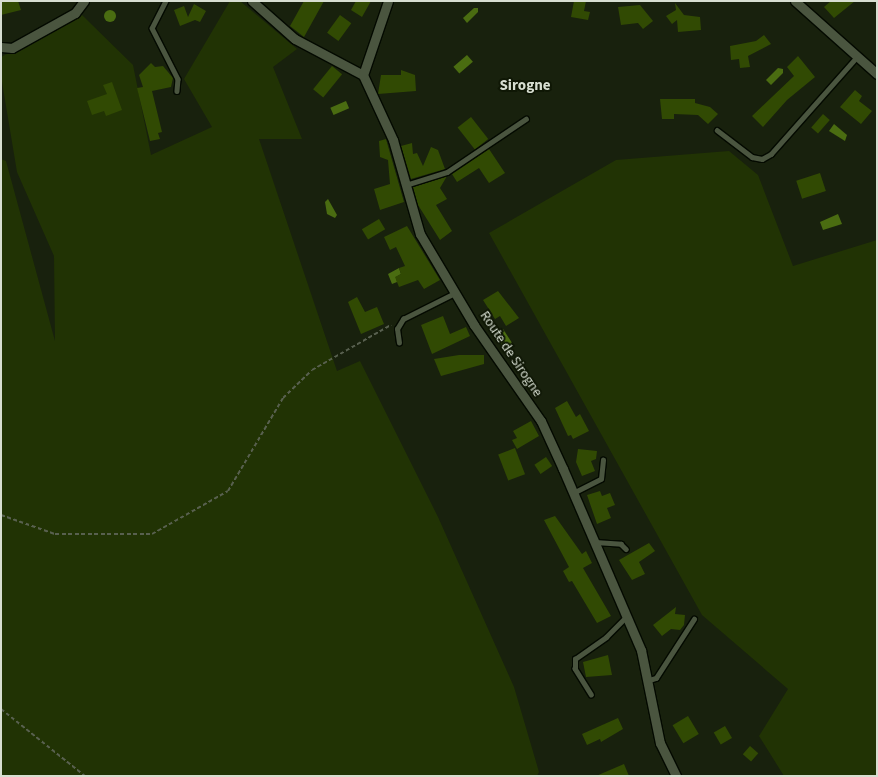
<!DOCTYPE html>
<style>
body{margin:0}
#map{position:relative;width:878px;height:777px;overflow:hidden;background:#18210d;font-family:"Source Sans 3",sans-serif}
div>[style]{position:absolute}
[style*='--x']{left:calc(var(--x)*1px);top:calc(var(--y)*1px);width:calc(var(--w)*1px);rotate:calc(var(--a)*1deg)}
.green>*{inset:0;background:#213304}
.water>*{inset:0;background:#4a6c11;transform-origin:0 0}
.round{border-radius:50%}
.building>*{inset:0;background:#314a03;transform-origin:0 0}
.path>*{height:2px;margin-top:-1px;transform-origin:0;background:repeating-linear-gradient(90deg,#58604f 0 4px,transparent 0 6.5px)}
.roads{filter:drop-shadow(1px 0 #040a00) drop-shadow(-1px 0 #040a00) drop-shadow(0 1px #040a00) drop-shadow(0 -1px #040a00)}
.lane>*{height:4.5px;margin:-2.25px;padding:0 2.25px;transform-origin:2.25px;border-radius:2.25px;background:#4a553f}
.street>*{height:9px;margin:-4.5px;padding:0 4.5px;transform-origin:4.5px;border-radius:4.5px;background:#4a553f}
span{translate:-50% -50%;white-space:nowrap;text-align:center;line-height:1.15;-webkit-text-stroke:4px #0f1705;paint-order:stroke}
.street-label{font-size:14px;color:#d7ded1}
.neighbourhood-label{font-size:15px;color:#d7ded1;font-weight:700}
.frame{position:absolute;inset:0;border:2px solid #d7ded1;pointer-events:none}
</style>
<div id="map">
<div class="green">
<i style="clip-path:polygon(230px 1px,240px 1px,297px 49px,273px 67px,302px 139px,259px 139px,337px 371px,360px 361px,438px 517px,514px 687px,539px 772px,537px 776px,1px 776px,1px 159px,6px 161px,55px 341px,54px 256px,17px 172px,1px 76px,1px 57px,82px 15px,133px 65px,151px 155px,212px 127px,184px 79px)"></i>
<i style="clip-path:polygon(729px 151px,758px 175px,793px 266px,877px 240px,877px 776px,784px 776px,759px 736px,788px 689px,702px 615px,489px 233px,616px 160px)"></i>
</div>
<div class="water">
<i style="clip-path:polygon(474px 8px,478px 8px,478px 12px,467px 23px,463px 18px)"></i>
<i class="round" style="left:104px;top:10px;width:12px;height:12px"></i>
<i style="left:467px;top:55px;width:9px;height:18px;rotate:49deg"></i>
<i style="clip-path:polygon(778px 68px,783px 69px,783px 73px,771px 85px,766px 80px)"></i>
<i style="left:346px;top:101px;width:8px;height:17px;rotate:67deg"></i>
<i style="clip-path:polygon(834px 124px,847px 135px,845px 141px,829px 131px)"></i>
<i style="clip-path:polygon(328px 199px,337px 215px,335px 218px,327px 214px,325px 202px)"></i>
<i style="clip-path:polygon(838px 214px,842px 224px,823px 230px,820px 222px)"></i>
<i style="clip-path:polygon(399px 268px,401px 274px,396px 277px,397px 282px,392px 284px,388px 274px)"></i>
<i style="left:503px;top:329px;width:20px;height:10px;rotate:57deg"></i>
</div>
<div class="building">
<i style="clip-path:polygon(1px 1px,18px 1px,21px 10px,1px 15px)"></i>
<i style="clip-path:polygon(304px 1px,324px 1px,304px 37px,290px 26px)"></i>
<i style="clip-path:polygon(356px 1px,371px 1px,362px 17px,351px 10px)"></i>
<i style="clip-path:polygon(574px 1px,586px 1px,584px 11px,590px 12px,588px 20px,571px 17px)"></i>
<i style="clip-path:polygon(831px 1px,855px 1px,834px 18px,824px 7px)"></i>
<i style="clip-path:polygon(675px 3px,684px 15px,700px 17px,701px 30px,678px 32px,677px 20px,672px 24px,666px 16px,676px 10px)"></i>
<i style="clip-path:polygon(194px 4px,206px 11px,200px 22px,195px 20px,180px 26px,174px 10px,184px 6px,188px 17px)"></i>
<i style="clip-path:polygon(640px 5px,653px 21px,643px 29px,638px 23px,621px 25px,618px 7px)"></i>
<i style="left:340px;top:15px;width:14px;height:22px;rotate:36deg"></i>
<i style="clip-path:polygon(764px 35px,771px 44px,748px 56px,750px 67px,740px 68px,739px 59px,731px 60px,730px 46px,756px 41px)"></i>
<i style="clip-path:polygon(798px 56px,815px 77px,787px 100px,763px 127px,752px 116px,794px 76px,787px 67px)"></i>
<i style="clip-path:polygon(151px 63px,155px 67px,163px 66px,173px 78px,171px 87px,152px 91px,162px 132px,158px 133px,160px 139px,150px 141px,137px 88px,143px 87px,139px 75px)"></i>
<i style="left:332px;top:66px;width:13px;height:30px;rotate:39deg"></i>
<i style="clip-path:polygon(401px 70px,415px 75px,416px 91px,378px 94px,381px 75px,401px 75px)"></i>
<i style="clip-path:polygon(112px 82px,122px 110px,106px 116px,104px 111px,92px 115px,87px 101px,107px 94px,103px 85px)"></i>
<i style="clip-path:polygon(855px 90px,862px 96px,859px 101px,872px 111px,861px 124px,840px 107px)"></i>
<i style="clip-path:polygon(660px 99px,695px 99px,695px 103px,710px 107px,718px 114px,708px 124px,698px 115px,674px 114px,674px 119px,662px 119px)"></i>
<i style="left:823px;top:114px;width:9px;height:18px;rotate:41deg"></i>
<i style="left:471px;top:117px;width:28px;height:17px;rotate:52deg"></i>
<i style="clip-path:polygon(386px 139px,404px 202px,380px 210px,374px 189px,390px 184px,388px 160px,380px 157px,379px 141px)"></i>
<i style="clip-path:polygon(412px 143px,413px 154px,417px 153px,423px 166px,431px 147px,438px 150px,445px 169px,411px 179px,401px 146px)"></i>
<i style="clip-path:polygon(489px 149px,505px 173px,489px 183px,479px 168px,457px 182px,452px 174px)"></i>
<i style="left:820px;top:173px;width:19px;height:25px;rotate:72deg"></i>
<i style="clip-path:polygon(447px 176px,440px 188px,447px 199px,436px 205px,452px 231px,440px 240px,418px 205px,413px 187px)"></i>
<i style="left:379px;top:219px;width:12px;height:20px;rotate:59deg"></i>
<i style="clip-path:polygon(407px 226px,440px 280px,424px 289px,418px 280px,399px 287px,395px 277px,401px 274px,399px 268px,405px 266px,396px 247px,390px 250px,384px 237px)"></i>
<i style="clip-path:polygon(498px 291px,519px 318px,506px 326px,500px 316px,495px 319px,483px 300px)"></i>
<i style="clip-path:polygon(357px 297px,365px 312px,377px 307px,384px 324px,361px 334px,348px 302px)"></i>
<i style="clip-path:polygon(443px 316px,450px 334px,466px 327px,470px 336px,432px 354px,421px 325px)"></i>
<i style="clip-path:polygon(459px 355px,484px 355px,484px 364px,441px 376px,434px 359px)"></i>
<i style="clip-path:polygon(567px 401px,576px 417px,580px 414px,589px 431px,573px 439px,571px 435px,568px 436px,555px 408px)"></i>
<i style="clip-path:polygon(531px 421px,539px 436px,517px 449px,512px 440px,517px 438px,513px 431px)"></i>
<i style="left:515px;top:448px;width:28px;height:18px;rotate:69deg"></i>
<i style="clip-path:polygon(578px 449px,597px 451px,596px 459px,591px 461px,595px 471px,582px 476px,576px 462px)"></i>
<i style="left:546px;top:457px;width:11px;height:14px;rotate:56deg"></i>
<i style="clip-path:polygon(600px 491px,602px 496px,610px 493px,615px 505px,607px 508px,611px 518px,597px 524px,587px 495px)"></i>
<i style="clip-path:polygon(555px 516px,582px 554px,586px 551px,592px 563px,583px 568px,611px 616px,597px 623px,572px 581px,569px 582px,563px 571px,569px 567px,544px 520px)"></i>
<i style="clip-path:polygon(649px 543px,655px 551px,639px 562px,645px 574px,632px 580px,619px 560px)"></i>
<i style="clip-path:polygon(676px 607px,675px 614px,685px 615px,684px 625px,680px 630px,671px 629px,662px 636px,653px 625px)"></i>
<i style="clip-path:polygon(608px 655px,612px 675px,586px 677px,583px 662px)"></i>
<i style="left:688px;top:716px;width:21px;height:18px;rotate:59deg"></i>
<i style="clip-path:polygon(618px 718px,623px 729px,601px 742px,600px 739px,587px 745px,582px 734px)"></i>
<i style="left:725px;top:726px;width:14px;height:13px;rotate:60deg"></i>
<i style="left:750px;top:746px;width:11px;height:11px;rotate:41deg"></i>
<i style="clip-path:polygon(624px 764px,629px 776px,596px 776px)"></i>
</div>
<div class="path">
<i style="--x:1;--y:515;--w:57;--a:19.4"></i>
<i style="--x:55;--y:534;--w:97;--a:0"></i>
<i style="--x:152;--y:534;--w:87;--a:-29.5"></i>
<i style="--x:228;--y:491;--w:108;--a:-59.4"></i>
<i style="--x:283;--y:398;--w:40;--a:-44"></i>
<i style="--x:312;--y:370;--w:91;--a:-29.7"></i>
<i style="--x:1;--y:709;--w:107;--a:38.6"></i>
</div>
<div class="roads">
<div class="lane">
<i style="--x:166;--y:1;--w:30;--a:117"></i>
<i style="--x:152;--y:28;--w:57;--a:63"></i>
<i style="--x:178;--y:79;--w:12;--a:95"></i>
<i style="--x:717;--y:130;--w:44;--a:37.6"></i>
<i style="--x:752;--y:157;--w:10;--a:11"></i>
<i style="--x:762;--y:159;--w:10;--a:-29"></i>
<i style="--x:771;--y:154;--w:128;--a:-48.5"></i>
<i style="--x:406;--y:185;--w:43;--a:-17.6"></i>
<i style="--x:447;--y:172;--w:95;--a:-33.9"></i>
<i style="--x:399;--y:343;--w:14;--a:-98"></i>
<i style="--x:397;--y:329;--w:12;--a:-59"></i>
<i style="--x:403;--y:319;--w:58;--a:-26.6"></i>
<i style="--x:573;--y:493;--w:31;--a:-27"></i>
<i style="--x:601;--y:479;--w:19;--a:-84"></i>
<i style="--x:595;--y:542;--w:26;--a:4"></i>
<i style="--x:621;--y:544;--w:7;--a:45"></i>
<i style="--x:649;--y:680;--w:7;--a:-16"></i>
<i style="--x:656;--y:678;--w:70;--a:-57.2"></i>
<i style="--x:591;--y:695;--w:31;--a:-122"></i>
<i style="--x:575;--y:669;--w:10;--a:-90"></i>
<i style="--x:575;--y:659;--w:38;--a:-35"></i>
<i style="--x:606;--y:637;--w:28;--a:-45"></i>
</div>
<div class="street">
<i style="--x:252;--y:1;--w:57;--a:41.5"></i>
<i style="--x:295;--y:39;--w:77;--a:27.9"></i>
<i style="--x:363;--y:75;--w:72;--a:65.2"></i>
<i style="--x:393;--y:140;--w:98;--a:74"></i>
<i style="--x:420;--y:234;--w:106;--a:59.3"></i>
<i style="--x:474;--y:325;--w:117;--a:55.1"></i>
<i style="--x:541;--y:421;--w:53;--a:65.4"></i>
<i style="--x:563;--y:469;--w:197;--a:66.7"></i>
<i style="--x:641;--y:650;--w:95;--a:78.5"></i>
<i style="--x:660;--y:743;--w:37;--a:64"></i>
<i style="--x:795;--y:1;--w:110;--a:41.7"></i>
<i style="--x:1;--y:47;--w:11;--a:5"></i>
<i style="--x:12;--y:48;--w:72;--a:-29.1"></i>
<i style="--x:75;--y:13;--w:15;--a:-53"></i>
<i style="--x:363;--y:75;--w:78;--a:-71.3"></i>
</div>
</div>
<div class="street-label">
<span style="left:511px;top:354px;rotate:56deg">Route de Sirogne</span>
</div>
<div class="neighbourhood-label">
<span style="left:525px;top:86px">Sirogne</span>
</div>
<div class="frame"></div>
</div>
